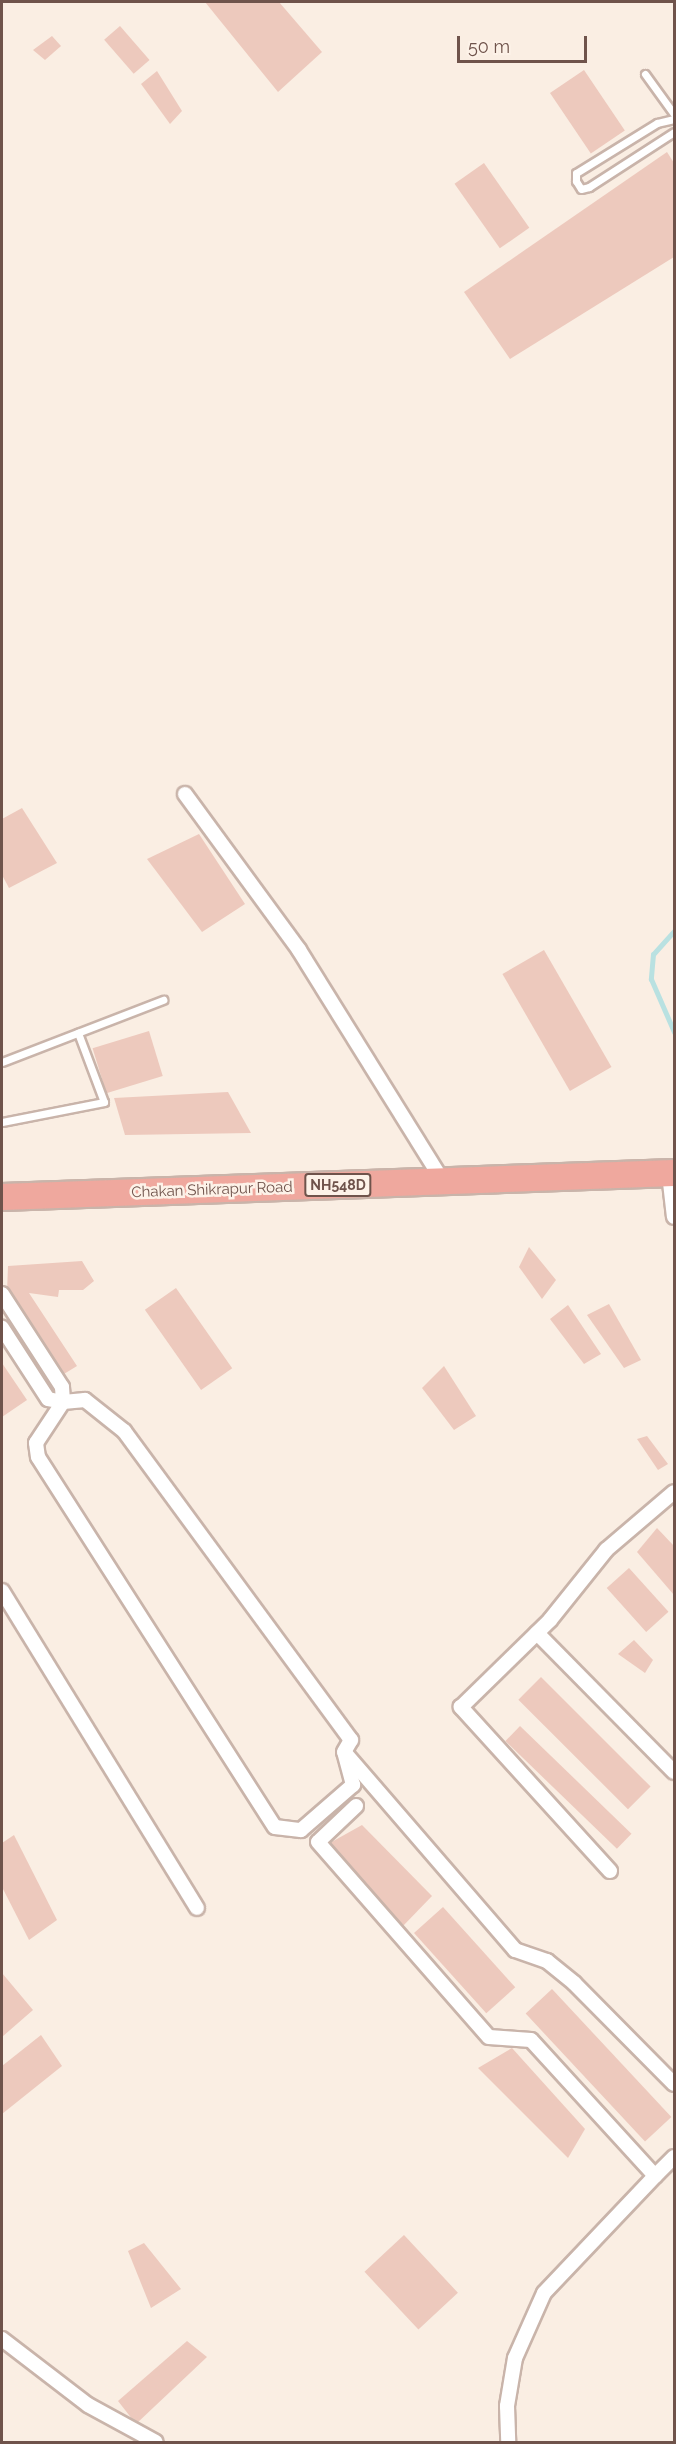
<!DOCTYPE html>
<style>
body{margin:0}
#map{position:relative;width:676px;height:2444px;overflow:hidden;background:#faeee3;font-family:Raleway,sans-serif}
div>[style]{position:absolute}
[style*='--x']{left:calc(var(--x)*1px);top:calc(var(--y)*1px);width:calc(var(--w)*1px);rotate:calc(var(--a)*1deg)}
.stream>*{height:5px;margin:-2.5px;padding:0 2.5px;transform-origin:2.5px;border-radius:2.5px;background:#b9e1e1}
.building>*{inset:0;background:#edc9bd;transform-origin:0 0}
.roads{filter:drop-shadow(2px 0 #c9b4aa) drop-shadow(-2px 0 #c9b4aa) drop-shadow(0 2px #c9b4aa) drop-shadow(0 -2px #c9b4aa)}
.lane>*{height:7px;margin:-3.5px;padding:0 3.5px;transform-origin:3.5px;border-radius:3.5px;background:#fff}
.street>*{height:14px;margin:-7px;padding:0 7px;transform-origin:7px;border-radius:7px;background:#fff}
.highway>*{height:26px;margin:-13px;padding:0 13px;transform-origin:13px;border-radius:13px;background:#efa89e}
span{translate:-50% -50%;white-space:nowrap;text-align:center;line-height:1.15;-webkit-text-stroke:5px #fdf2e8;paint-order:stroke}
.shield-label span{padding:2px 4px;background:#fdf2e8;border:2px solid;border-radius:4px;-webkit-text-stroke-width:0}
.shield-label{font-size:14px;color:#6f534b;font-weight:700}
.street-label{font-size:15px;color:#6f534b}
.frame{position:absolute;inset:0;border:3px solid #6f534b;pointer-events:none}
.scale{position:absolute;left:457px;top:36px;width:130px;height:27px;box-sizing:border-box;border:3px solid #6f534b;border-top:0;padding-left:8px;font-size:18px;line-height:21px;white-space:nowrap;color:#6f534b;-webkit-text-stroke:4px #fdf2e8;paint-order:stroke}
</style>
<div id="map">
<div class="stream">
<i style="--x:674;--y:931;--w:31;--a:132"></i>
<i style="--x:653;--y:954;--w:25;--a:95"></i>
<i style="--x:651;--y:979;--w:58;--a:66.5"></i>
</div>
<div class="building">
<i style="clip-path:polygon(205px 2px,279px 2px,322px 52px,278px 92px)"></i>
<i style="left:120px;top:26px;width:45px;height:21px;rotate:49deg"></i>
<i style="clip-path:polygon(52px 36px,61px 46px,45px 60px,33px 50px)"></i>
<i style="left:584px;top:70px;width:73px;height:41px;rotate:56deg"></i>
<i style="clip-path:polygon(157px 71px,182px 111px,170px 124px,141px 84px)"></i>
<i style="clip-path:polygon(667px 152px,674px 163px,674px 257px,510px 359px,464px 292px)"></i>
<i style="left:484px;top:163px;width:79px;height:36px;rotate:55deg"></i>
<i style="clip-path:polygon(22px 808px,57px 863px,9px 888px,2px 875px,2px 819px)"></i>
<i style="clip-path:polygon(199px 834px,245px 904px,202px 932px,147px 859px)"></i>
<i style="left:544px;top:950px;width:135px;height:48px;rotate:60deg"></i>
<i style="left:149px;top:1031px;width:47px;height:59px;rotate:73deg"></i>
<i style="clip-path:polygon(228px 1092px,251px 1133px,125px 1135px,114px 1098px)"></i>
<i style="clip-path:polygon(529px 1247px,556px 1280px,542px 1299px,519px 1267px)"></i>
<i style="clip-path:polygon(82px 1261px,94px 1281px,83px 1290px,59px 1290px,58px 1297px,29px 1293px,77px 1366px,59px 1377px,9px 1299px,14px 1295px,7px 1292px,8px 1266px)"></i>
<i style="left:176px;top:1288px;width:98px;height:38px;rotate:55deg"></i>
<i style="clip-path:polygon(609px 1304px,641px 1360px,624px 1368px,587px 1315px)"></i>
<i style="clip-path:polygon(568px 1305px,601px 1354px,584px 1364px,550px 1319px)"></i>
<i style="clip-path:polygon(2px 1363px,27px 1400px,2px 1417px)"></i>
<i style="clip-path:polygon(444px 1366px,476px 1416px,454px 1430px,422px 1388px)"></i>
<i style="clip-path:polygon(647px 1436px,668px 1464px,658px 1470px,637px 1439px)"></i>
<i style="clip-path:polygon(657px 1528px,674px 1546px,674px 1595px,637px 1552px)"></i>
<i style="left:629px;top:1568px;width:59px;height:30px;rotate:48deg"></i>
<i style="clip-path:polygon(634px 1640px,653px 1660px,645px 1673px,618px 1654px)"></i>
<i style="left:541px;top:1677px;width:155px;height:32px;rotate:45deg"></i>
<i style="left:520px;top:1726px;width:155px;height:21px;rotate:44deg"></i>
<i style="clip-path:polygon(362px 1825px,432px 1896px,403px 1926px,328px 1844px)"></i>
<i style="clip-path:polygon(14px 1835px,57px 1920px,29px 1940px,2px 1887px,2px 1843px)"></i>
<i style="left:443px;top:1907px;width:108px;height:39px;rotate:48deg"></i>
<i style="clip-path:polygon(2px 1973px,33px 2010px,2px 2037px)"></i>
<i style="left:552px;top:1989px;width:175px;height:36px;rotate:47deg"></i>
<i style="clip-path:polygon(41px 2035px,62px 2066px,2px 2114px,2px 2066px)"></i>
<i style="clip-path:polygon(512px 2048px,585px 2129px,568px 2158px,478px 2068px)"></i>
<i style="left:404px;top:2235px;width:79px;height:54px;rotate:47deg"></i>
<i style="clip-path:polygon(144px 2243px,181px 2289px,151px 2308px,128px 2251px)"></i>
<i style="clip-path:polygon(187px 2341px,207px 2357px,136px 2424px,118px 2401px)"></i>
</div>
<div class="roads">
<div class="lane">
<i style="--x:645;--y:74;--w:49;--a:54.1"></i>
<i style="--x:674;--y:119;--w:17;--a:167"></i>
<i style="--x:657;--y:123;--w:95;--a:148.3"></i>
<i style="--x:576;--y:173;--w:8;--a:90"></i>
<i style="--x:576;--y:181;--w:9;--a:58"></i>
<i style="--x:581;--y:189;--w:8;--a:-14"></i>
<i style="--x:589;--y:187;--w:101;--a:-32.9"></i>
<i style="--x:2;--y:1062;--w:173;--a:-21.1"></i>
<i style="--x:2;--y:1122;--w:104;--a:-11.1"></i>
<i style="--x:104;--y:1102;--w:74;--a:-110.6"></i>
</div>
<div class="street">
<i style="--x:185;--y:794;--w:193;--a:53.8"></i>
<i style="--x:299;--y:950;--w:272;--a:58.1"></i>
<i style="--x:669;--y:1174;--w:43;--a:83.4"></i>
<i style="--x:2;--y:1294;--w:111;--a:57.2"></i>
<i style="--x:62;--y:1387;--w:15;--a:86"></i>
<i style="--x:63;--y:1402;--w:49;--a:123.4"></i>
<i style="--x:36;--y:1443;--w:14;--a:82"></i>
<i style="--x:38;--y:1457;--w:439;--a:57.4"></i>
<i style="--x:275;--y:1827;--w:26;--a:7"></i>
<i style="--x:301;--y:1830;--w:69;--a:-40.9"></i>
<i style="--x:353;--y:1785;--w:34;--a:-105"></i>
<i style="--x:344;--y:1752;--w:14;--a:-60"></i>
<i style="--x:351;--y:1740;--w:383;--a:-126.3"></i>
<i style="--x:124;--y:1431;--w:50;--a:-141.5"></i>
<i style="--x:85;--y:1400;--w:22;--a:175"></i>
<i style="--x:63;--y:1402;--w:15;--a:-169"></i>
<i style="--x:48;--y:1399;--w:85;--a:-122.9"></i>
<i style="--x:2;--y:1591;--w:372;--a:58.4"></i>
<i style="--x:537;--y:1633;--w:195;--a:45.4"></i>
<i style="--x:346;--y:1754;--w:259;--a:49.2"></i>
<i style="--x:515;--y:1950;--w:34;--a:19"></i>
<i style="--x:547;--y:1961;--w:35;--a:39"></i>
<i style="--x:574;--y:1983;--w:142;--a:45.3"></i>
<i style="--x:356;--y:1806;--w:52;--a:136.5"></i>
<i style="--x:318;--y:1842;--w:259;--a:48.8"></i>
<i style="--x:489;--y:2037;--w:42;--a:4.1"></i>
<i style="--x:531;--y:2040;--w:184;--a:47.6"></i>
<i style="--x:655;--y:2176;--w:161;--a:133.5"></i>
<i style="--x:544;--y:2293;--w:71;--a:114"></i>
<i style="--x:515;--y:2358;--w:49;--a:99.5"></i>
<i style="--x:507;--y:2406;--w:36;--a:88"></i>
<i style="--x:610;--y:1871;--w:222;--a:-132.3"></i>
<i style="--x:461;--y:1707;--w:124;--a:-44.3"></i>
<i style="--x:550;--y:1620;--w:90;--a:-51.3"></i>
<i style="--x:606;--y:1550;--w:89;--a:-40.5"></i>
<i style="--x:655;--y:2176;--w:27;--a:-45"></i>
<i style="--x:2;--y:2339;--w:108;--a:37.5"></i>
<i style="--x:88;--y:2405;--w:77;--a:28.6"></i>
</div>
<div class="highway">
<i style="--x:2;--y:1197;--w:672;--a:-2.05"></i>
</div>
</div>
<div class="shield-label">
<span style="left:338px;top:1185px">NH548D</span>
</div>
<div class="street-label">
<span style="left:212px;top:1190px;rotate:-2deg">Chakan Shikrapur Road</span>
</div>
<div class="frame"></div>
<div class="scale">50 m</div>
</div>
